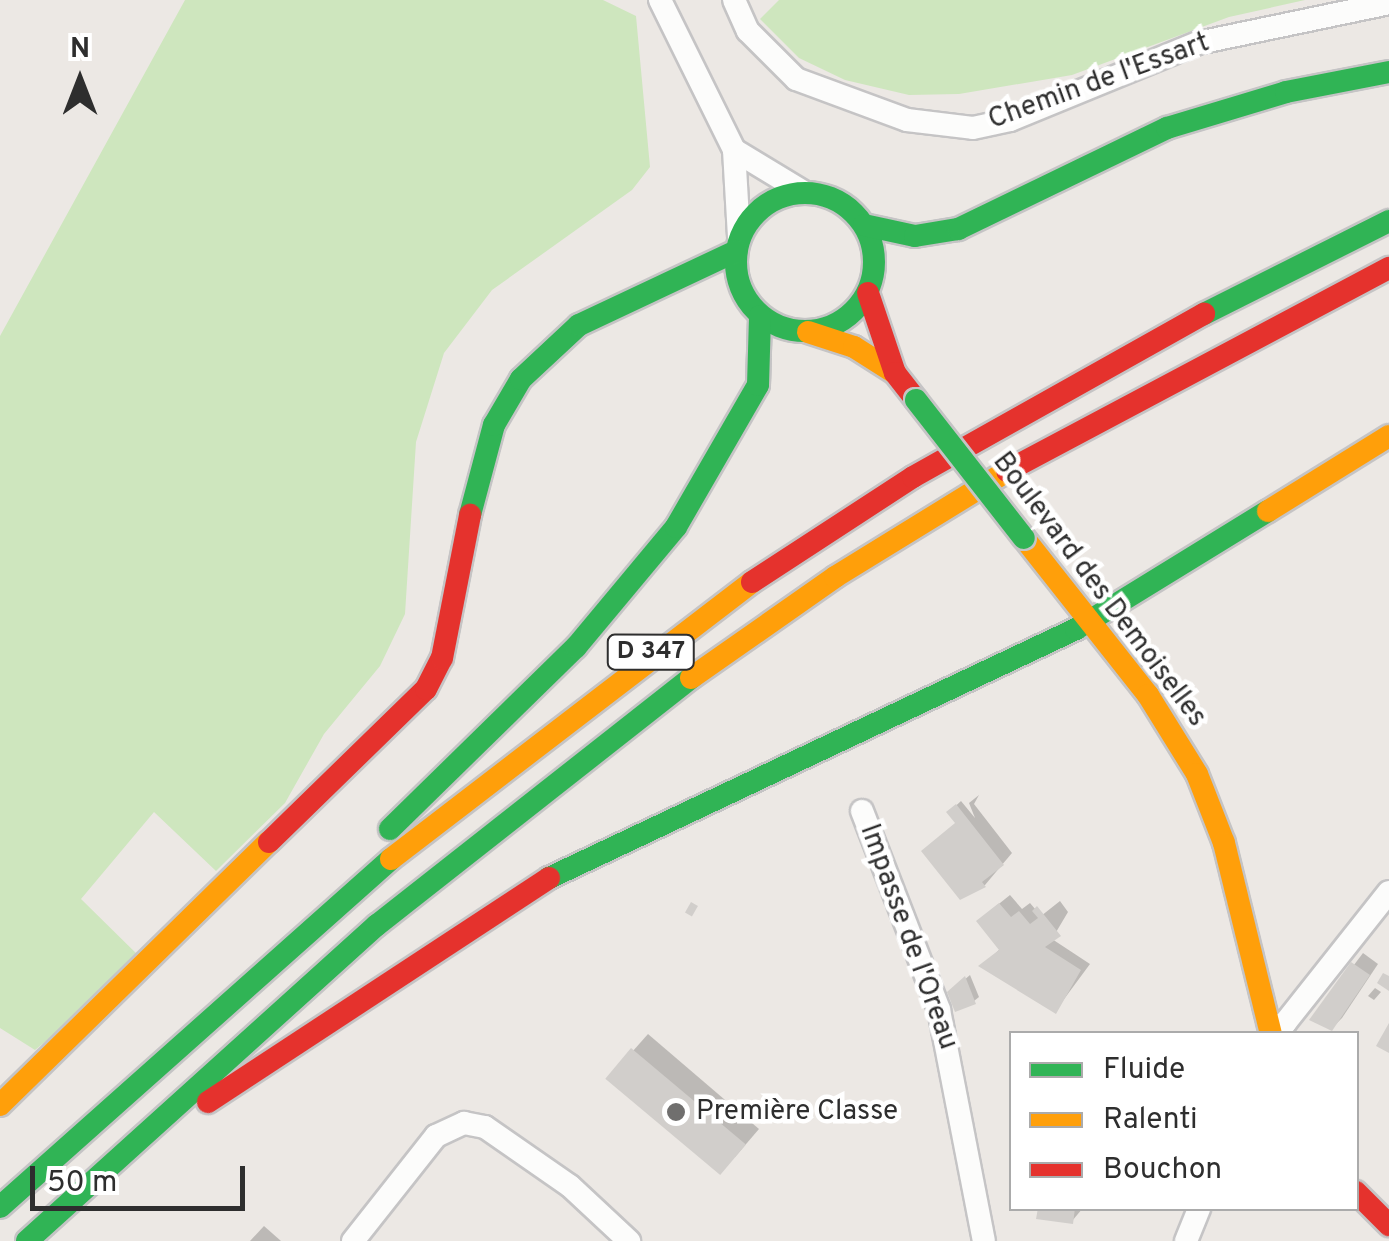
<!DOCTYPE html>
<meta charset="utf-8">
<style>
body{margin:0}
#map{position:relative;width:1389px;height:1241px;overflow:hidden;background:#ece8e4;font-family:Overpass,sans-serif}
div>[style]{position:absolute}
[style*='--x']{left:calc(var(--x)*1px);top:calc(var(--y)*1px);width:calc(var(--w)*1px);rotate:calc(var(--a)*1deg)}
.green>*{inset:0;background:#cee6be}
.shadow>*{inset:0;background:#0003}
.building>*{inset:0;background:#d1cecb;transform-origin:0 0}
.roads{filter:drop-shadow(2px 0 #c5c4c5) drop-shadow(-2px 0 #c5c4c5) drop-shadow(0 2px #c5c4c5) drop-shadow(0 -2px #c5c4c5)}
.street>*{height:22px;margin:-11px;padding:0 11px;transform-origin:11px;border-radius:11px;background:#fcfcfb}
.fast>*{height:22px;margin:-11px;padding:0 11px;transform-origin:11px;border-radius:11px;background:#30b455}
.fast>.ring{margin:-11px;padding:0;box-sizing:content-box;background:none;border:22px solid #30b455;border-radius:50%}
.slow>*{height:22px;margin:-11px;padding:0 11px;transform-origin:11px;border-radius:11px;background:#ff9f0a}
.jam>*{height:22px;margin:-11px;padding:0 11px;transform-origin:11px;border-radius:11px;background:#e5322d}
.bridges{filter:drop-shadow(2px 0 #c5c4c5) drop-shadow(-2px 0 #c5c4c5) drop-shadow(0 2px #c5c4c5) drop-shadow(0 -2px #c5c4c5)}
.fast-bridge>*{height:22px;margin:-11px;padding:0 11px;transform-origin:11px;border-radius:11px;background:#30b455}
.dots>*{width:28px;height:28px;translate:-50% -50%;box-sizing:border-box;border:5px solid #fff;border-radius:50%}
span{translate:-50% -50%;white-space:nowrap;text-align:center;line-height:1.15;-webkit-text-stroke:9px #fff;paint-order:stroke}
.shield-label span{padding:2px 8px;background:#fff;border:2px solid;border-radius:8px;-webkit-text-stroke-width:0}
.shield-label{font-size:25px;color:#2e2e2e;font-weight:700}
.street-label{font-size:28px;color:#2e2e2e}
.poi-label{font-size:28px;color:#2e2e2e}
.left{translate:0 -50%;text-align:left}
.legend{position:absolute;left:1009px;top:1031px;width:350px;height:180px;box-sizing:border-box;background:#fff;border:2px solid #ababab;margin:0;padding:12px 18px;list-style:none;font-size:30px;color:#2e2e2e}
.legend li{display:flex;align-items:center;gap:20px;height:50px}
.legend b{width:50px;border:2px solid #ababab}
.north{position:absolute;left:30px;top:30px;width:100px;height:100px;-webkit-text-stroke:8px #fff;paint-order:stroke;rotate:0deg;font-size:28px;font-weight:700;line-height:40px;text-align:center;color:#2e2e2e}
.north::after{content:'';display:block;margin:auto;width:35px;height:45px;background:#2e2e2e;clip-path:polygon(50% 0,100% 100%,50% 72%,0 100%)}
.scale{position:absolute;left:30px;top:1166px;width:215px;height:45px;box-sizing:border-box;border:5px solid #2e2e2e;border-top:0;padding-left:12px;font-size:30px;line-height:35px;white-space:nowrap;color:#2e2e2e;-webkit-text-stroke:8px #fff;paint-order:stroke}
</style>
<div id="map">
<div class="green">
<i style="clip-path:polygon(185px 0,603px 0,636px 16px,650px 167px,632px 190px,492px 290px,444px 353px,416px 442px,405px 614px,380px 666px,324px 734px,285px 803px,216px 871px,154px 812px,81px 899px,144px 961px,35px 1050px,0 1028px,0 336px)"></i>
<i style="clip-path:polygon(779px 0,1305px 0,1229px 17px,1072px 75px,959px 94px,909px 95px,845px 80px,799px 58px,760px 19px)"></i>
</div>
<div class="shadow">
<i style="clip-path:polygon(979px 795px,974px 804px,1012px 853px,985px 885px,961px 897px,957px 822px,949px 812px,961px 801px,975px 818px,969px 803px)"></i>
<i style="clip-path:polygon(1010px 895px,1022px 909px,1030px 903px,1041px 916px,1060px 901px,1068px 912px,1052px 939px,1090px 964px,1056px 1010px,982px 966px,1001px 948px,990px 911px)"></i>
<i style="clip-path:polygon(1363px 953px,1378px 964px,1342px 1018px,1332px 1028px,1313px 1019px)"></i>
<i style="clip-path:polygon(970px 975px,979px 997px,974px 1001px,950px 992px)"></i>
<i style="clip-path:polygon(1375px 988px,1381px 992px,1374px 1000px,1368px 996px)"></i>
<i style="clip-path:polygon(648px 1034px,759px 1129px,735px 1157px,609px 1078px)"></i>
<i style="clip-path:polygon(1041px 1208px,1083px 1208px,1072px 1221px)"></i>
<i style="clip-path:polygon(264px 1226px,281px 1241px,250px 1241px)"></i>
</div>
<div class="building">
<i style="clip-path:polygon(956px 804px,1004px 865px,982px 882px,986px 887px,960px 900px,921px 851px,955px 823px,946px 812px)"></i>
<i style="left:691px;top:902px;width:8px;height:12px;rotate:30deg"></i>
<i style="clip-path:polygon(999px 903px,1011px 917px,1019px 911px,1030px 924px,1038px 918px,1032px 911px,1037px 906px,1061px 936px,1045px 947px,1081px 970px,1056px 1014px,978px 966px,999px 950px,976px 921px)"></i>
<i style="clip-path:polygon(1351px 962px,1370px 975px,1332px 1031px,1309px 1020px)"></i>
<i style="clip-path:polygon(1383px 973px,1389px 976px,1389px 991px,1377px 983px)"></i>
<i style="clip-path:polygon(965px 976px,976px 1004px,955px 1012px,947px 992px)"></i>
<i style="clip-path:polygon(1389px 1023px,1389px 1053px,1376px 1046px)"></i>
<i style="left:631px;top:1048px;width:150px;height:40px;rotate:40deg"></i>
<i style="clip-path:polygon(1038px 1208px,1075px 1208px,1073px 1224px,1036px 1219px)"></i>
</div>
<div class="roads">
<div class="street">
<i style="--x:660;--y:0;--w:167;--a:63.7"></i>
<i style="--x:734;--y:150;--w:88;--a:86.7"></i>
<i style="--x:734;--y:0;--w:34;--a:66"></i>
<i style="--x:748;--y:31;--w:68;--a:45"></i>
<i style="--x:796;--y:79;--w:118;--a:20.3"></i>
<i style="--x:907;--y:120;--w:66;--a:6.9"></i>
<i style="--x:973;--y:128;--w:38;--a:-12"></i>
<i style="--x:1010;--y:120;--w:203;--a:-22.3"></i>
<i style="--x:1198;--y:43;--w:195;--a:-11.8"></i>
<i style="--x:734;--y:150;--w:83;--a:31.2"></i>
<i style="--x:862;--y:811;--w:213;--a:68.8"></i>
<i style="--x:939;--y:1010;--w:235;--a:79"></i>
<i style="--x:1270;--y:1030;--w:17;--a:-25"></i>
<i style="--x:1285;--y:1023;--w:167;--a:-51.6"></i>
<i style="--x:353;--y:1241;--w:134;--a:-51.7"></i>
<i style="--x:436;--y:1136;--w:31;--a:-25"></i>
<i style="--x:464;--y:1123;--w:21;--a:11"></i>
<i style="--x:485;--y:1127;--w:103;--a:34.8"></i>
<i style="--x:570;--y:1186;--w:81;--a:43"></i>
<i style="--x:1186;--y:1241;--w:35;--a:-68"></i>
</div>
<div class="fast">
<i class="ring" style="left:736px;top:193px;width:116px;height:116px"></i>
<i style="--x:864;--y:225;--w:52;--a:12.2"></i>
<i style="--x:915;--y:236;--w:44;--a:-9.2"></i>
<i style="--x:958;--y:229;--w:232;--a:-25.8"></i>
<i style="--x:1167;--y:128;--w:124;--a:-16.8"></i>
<i style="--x:1286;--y:92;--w:105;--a:-11"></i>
<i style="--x:1204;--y:314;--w:207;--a:-26.7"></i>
<i style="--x:470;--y:515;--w:93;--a:-75.1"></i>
<i style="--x:494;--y:425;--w:53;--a:-59.6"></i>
<i style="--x:521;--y:379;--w:79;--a:-43"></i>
<i style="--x:579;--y:325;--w:174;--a:-25.2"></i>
<i style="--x:390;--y:829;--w:260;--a:-44.4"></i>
<i style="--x:576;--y:647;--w:156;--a:-50.2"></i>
<i style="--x:676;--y:527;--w:164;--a:-60"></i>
<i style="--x:758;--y:385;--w:69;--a:-88.3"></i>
<i style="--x:549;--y:878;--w:583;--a:-25.29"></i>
<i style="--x:1076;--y:629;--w:225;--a:-31.6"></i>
<i style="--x:0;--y:1207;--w:523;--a:-41.67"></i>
<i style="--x:27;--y:1241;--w:472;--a:-42.1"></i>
<i style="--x:377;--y:925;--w:400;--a:-38.2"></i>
</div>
<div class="slow">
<i style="--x:808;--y:332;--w:48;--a:18.1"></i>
<i style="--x:854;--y:347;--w:49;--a:32.4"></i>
<i style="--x:1268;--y:511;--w:142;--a:-31.8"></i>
<i style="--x:1024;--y:538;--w:200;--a:51.7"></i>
<i style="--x:1148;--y:695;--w:93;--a:58.2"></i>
<i style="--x:1197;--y:774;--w:74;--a:68.6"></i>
<i style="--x:1224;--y:843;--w:197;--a:76.2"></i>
<i style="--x:691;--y:678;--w:176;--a:-35"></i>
<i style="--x:835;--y:577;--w:202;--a:-31.6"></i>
<i style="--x:391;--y:859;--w:455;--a:-37.5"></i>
<i style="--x:0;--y:1105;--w:376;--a:-44.4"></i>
</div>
<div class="jam">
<i style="--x:868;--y:293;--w:84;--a:71.4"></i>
<i style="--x:895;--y:373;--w:34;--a:52"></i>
<i style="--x:1007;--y:471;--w:433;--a:-28"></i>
<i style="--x:752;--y:582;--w:192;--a:-33.1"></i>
<i style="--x:913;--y:477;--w:334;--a:-29.3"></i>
<i style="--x:269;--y:842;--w:219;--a:-44.3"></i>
<i style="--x:426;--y:689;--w:35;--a:-63"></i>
<i style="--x:442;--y:658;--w:146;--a:-78.9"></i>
<i style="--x:208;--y:1102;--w:408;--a:-33.3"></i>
<i style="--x:1356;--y:1192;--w:47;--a:45"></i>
</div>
</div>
<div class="bridges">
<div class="fast-bridge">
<i style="--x:916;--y:400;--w:175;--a:52"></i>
</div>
</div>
<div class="dots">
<i style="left:676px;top:1112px;background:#706f6e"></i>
</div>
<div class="shield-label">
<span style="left:651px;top:652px">D 347</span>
</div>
<div class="street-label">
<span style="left:1099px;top:82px;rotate:-20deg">Chemin de l'Essart</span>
<span style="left:1099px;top:590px;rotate:53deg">Boulevard des Demoiselles</span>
<span style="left:908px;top:937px;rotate:70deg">Impasse de l'Oreau</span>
</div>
<div class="poi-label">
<span class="left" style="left:696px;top:1112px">Première Classe</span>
</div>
<ul class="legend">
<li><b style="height:12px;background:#30b455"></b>Fluide</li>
<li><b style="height:12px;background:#ff9f0a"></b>Ralenti</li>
<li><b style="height:12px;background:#e5322d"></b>Bouchon</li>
</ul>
<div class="north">N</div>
<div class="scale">50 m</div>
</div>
